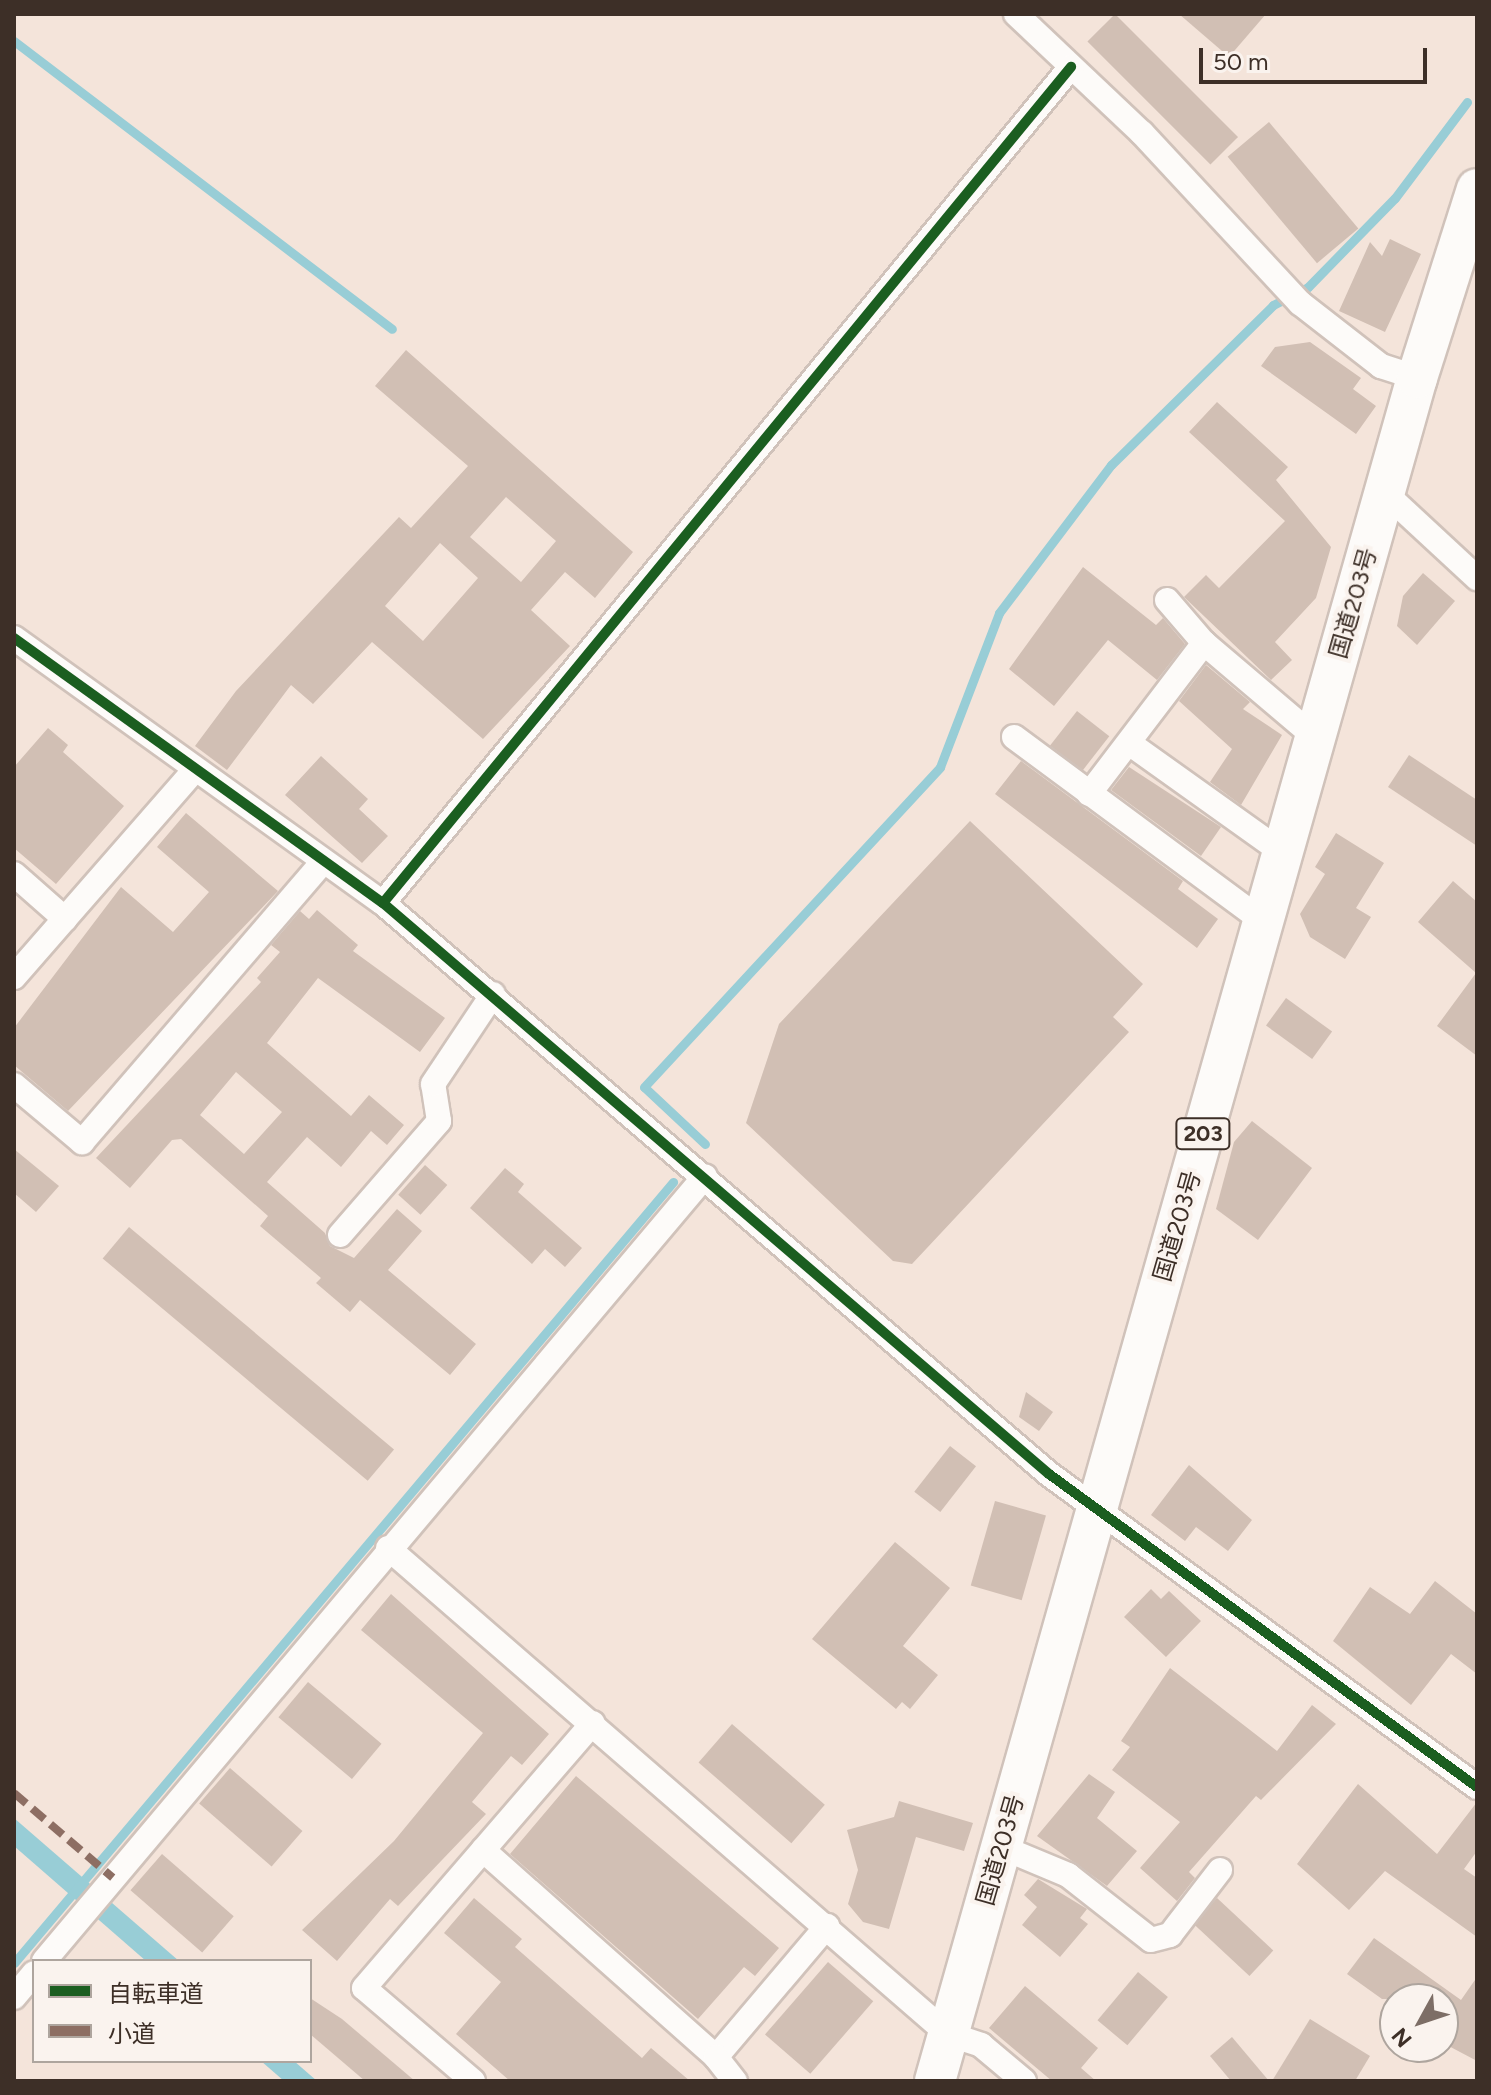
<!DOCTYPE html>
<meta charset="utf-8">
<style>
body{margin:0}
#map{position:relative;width:1491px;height:2095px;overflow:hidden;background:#f4e4da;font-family:Figtree,"Noto Sans JP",sans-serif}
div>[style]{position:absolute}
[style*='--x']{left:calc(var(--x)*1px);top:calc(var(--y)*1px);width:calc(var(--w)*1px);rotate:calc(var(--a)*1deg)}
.water>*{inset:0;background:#98cdd6}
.stream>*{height:9px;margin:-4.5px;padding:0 4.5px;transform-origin:4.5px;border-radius:4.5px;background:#98cdd6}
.building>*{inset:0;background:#d1bfb4;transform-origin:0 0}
.roads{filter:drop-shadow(2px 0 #d0c2ba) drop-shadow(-2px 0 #d0c2ba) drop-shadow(0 2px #d0c2ba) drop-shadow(0 -2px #d0c2ba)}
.minor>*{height:24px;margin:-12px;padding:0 12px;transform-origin:12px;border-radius:12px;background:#fdfbf9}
.trunk>*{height:40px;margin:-20px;padding:0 20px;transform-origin:20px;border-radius:20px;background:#fdfbf9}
.quiet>*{height:8px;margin-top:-4px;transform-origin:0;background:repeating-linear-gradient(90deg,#8d6e63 0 16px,transparent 0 24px)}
.cycleway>*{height:10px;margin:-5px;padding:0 5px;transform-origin:5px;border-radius:5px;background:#1b5e20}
span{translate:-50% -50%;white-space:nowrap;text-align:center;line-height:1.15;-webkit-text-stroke:8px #faf3ee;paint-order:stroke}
.shield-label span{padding:2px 6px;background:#faf3ee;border:2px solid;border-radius:6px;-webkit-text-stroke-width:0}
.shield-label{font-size:22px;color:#3d2f27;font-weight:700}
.street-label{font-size:24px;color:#3d2f27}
.frame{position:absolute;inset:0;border:16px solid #3d2f27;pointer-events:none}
.legend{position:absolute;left:32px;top:1959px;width:280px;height:104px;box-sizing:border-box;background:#faf3ee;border:2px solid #aea59e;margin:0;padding:10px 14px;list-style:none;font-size:24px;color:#3d2f27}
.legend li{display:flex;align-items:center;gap:16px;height:40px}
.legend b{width:40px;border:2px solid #aea59e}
.north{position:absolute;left:1379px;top:1983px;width:80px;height:80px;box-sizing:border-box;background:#faf3ee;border:2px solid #aea59e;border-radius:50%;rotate:230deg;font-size:22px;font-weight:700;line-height:32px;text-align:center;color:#3d2f27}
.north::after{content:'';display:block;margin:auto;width:28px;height:36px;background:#7d6e66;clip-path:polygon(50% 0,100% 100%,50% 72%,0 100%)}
.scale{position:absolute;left:1199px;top:48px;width:228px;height:36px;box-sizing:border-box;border:4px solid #3d2f27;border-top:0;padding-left:10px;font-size:24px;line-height:28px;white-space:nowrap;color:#3d2f27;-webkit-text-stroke:6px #faf3ee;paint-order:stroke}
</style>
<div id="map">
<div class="water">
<i style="clip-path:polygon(14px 1818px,179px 1961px,146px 1961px,14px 1846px)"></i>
<i style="clip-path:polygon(261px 2061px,294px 2061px,317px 2081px,284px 2081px)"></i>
</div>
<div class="stream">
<i style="--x:14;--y:41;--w:475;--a:37.3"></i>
<i style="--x:705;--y:1144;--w:83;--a:-136.9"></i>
<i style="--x:644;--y:1087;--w:436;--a:-47.2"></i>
<i style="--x:940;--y:767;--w:165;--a:-69"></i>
<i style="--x:999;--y:613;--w:186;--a:-52.9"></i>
<i style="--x:1111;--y:465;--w:228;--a:-44.6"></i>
<i style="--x:1273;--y:305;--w:39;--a:-27"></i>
<i style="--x:1308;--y:287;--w:124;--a:-45.7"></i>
<i style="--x:1395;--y:198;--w:120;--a:-53.1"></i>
<i style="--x:14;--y:1963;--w:1022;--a:-49.84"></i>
</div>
<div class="building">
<i style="left:1115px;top:14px;width:174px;height:39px;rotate:45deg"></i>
<i style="clip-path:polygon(1179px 14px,1266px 14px,1229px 57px)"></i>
<i style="left:1269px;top:122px;width:139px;height:54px;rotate:50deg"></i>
<i style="clip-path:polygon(1390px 239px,1421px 254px,1385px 332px,1339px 311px,1370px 242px,1382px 256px)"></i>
<i style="clip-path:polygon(1310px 342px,1361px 378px,1353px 389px,1376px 406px,1356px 434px,1261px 366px,1275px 347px)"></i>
<i style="clip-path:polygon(evenodd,406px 350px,633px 552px,595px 598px,565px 572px,531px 610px,570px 646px,483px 739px,372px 642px,313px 704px,291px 685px,227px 770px,195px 746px,236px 691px,399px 517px,411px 528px,468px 466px,375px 386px,406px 350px,506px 497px,556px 541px,521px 582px,470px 537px,506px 497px,406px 350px,440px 543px,478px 578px,423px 641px,385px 606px,440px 543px)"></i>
<i style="clip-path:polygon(1217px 402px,1288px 467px,1276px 480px,1331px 547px,1316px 598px,1275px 642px,1292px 660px,1271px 680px,1184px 597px,1206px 575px,1219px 588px,1285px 521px,1189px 432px)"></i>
<i style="clip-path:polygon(1083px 567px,1156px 625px,1163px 618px,1185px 644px,1157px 680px,1108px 640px,1054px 706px,1009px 669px)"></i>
<i style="clip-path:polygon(1423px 573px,1455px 601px,1417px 645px,1397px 626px,1403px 596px)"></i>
<i style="clip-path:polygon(1206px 665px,1250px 702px,1243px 709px,1282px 735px,1241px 805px,1210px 782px,1232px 749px,1179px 701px)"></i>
<i style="left:1077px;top:711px;width:41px;height:44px;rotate:38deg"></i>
<i style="clip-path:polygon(48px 728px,68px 745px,63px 752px,124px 806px,56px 884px,14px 848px,14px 767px)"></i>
<i style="clip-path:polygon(1409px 755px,1477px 800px,1477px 846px,1388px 787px)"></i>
<i style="clip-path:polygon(321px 756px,368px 799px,359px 809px,388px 836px,362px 863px,285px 795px)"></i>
<i style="clip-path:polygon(1021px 761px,1183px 881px,1178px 889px,1218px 919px,1197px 948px,995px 794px)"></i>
<i style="clip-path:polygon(1129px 767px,1221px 827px,1201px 856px,1111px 790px)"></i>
<i style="clip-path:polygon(186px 813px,278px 891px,68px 1111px,14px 1065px,14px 1028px,121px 887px,173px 932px,209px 892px,157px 847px)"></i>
<i style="clip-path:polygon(970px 821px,1143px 984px,1113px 1017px,1129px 1032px,912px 1264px,893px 1261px,746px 1123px,779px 1024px)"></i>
<i style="clip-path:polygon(1336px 833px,1384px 863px,1356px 908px,1371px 917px,1345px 959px,1310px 937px,1300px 914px,1325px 874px,1315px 867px)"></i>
<i style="clip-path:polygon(1453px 881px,1477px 902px,1477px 1056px,1437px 1026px,1476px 973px,1418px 922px)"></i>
<i style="clip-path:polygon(evenodd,317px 910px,358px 945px,353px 951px,445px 1018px,420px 1052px,318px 978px,267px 1043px,351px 1116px,369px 1095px,404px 1125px,387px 1145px,371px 1131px,341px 1167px,307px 1137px,267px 1182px,325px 1233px,330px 1246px,354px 1258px,397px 1209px,422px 1231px,388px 1270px,476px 1344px,450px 1375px,360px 1300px,350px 1312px,316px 1283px,321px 1278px,260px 1226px,268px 1216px,181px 1139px,172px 1140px,130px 1188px,96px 1158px,261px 982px,257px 978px,280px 952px,271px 945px,300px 911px,309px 919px,317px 910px,236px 1072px,282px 1112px,244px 1154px,200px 1115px,236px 1072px)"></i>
<i style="left:1286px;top:998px;width:57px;height:34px;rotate:36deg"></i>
<i style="clip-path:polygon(1252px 1121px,1312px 1168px,1258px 1240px,1216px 1209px,1234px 1142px)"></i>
<i style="clip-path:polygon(14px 1149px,59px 1186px,36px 1212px,14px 1193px)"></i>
<i style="left:425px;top:1165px;width:30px;height:40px;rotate:42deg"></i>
<i style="clip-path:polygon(505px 1168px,524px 1184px,518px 1192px,582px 1248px,565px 1267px,545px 1249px,532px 1264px,470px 1208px)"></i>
<i style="left:129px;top:1227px;width:346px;height:41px;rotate:40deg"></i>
<i style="clip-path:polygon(1026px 1392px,1053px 1412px,1039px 1431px,1019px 1417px)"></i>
<i style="left:950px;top:1446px;width:33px;height:58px;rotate:38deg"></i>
<i style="clip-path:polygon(1189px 1465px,1252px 1520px,1228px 1551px,1196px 1527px,1185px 1541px,1151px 1515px)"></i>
<i style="left:995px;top:1501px;width:53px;height:88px;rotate:16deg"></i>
<i style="clip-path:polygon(895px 1542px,950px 1588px,903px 1646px,938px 1675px,910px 1709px,902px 1702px,896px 1709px,812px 1639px)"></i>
<i style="clip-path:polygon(1435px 1581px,1477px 1614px,1477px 1674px,1451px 1654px,1411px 1705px,1333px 1641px,1370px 1587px,1410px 1614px)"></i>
<i style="clip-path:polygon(1151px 1589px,1161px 1599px,1169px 1591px,1201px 1621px,1166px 1657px,1124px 1617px)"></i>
<i style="clip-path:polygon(391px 1594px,549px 1734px,522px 1765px,511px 1756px,472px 1802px,486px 1814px,398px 1906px,390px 1899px,337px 1961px,302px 1930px,394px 1841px,483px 1733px,361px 1630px)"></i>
<i style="clip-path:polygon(1170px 1668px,1277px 1751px,1312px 1705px,1336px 1724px,1261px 1800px,1256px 1796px,1189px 1872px,1195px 1878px,1177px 1901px,1140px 1868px,1180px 1822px,1112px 1770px,1130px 1747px,1121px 1741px)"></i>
<i style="left:308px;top:1682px;width:96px;height:46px;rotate:40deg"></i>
<i style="left:732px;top:1724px;width:123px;height:51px;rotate:41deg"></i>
<i style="left:230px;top:1768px;width:96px;height:47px;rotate:41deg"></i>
<i style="clip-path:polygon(1089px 1774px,1115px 1792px,1097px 1818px,1137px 1851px,1107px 1886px,1037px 1836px)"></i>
<i style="clip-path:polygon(576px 1776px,779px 1948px,755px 1976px,744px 1967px,698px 2019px,510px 1854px)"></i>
<i style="clip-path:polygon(1358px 1784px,1437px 1854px,1477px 1802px,1477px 1851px,1464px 1869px,1477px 1878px,1477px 1937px,1385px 1871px,1349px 1910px,1297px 1864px)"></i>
<i style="clip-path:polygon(899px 1801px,973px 1823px,964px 1851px,916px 1837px,889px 1929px,863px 1922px,848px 1904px,858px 1870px,847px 1830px,894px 1817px)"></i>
<i style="left:162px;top:1854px;width:95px;height:48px;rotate:41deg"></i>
<i style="clip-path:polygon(1038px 1879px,1087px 1909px,1080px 1918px,1088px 1924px,1060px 1957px,1022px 1925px,1037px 1907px,1024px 1895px)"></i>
<i style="clip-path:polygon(474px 1898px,522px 1939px,515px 1947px,642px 2058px,651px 2048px,690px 2081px,510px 2081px,456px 2034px,501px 1982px,444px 1933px)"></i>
<i style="left:1217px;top:1898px;width:77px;height:35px;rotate:43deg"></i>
<i style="clip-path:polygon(1374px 1938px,1461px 2000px,1477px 1977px,1477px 2061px,1443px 2043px,1443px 1999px,1382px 1999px,1347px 1974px)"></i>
<i style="left:828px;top:1962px;width:60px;height:96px;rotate:41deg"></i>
<i style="left:1138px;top:1972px;width:39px;height:63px;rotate:40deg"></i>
<i style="clip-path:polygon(1025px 1986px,1098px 2048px,1081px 2068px,1096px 2081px,1052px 2081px,989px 2028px)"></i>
<i style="clip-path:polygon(310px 1998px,342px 2019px,415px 2081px,365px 2081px,310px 2034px)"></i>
<i style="clip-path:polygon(1310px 2019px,1370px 2056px,1355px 2081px,1272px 2081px)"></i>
<i style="clip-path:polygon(1232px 2037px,1269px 2081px,1231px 2081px,1210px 2056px)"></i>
</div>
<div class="roads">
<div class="minor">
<i style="--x:1016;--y:14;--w:173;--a:43.4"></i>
<i style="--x:1142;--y:133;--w:232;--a:47.1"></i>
<i style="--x:1300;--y:303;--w:103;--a:37.9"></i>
<i style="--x:1381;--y:366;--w:38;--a:18"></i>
<i style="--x:1384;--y:492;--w:127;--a:42.8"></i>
<i style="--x:1167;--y:600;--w:57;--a:49.3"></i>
<i style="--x:1204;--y:643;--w:145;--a:40.3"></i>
<i style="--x:14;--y:638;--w:454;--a:35.7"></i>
<i style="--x:383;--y:903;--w:877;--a:40.61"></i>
<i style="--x:1049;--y:1474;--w:530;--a:36.18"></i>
<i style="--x:1014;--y:737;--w:310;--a:36.5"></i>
<i style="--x:1129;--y:743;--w:188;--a:35.5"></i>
<i style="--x:1089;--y:794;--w:190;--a:-52.7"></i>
<i style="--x:14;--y:874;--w:68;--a:41.4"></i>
<i style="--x:383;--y:903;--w:1083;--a:-50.55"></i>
<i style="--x:14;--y:977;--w:272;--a:-48.9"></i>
<i style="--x:14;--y:1085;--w:89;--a:40"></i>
<i style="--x:82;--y:1142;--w:369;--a:-49.3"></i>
<i style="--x:340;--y:1235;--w:151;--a:-49"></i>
<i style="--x:439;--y:1121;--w:37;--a:-99"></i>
<i style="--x:433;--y:1084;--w:108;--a:-56.3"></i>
<i style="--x:388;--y:1548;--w:741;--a:40.95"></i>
<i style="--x:948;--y:2034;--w:35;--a:18"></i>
<i style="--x:981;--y:2045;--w:56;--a:39.9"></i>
<i style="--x:1001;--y:1847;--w:73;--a:22.7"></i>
<i style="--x:1068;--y:1875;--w:105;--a:38.1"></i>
<i style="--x:1151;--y:1940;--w:20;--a:-15"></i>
<i style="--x:1170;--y:1935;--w:82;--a:-52.4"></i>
<i style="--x:483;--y:1850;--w:312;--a:41.6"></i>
<i style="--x:716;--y:2057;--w:172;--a:-49.7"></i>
<i style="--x:44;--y:1961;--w:1026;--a:-49.9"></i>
<i style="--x:14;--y:1997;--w:31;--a:-50"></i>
<i style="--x:716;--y:2057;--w:31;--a:52"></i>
<i style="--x:473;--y:2081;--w:143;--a:-139.5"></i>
<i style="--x:364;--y:1988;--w:350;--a:-49.2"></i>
</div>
<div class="trunk">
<i style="--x:935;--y:2081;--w:1770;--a:-74.2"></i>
<i style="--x:1417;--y:378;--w:198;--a:-72.4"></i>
</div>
</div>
<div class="quiet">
<i style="--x:14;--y:1793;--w:130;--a:40.6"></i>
</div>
<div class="cycleway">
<i style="--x:14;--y:638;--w:454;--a:35.7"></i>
<i style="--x:383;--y:903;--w:877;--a:40.61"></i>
<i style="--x:1049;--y:1474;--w:530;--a:36.18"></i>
<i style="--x:383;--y:903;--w:1083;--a:-50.55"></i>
</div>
<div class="shield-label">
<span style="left:1203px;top:1134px">203</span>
</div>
<div class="street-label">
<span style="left:1353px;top:603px;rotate:-74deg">国道203号</span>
<span style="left:1177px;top:1226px;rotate:-74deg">国道203号</span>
<span style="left:1000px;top:1850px;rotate:-74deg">国道203号</span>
</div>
<div class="frame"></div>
<ul class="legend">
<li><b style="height:10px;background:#1b5e20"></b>自転車道</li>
<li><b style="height:10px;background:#8d6e63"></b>小道</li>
</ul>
<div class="north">N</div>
<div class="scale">50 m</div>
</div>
